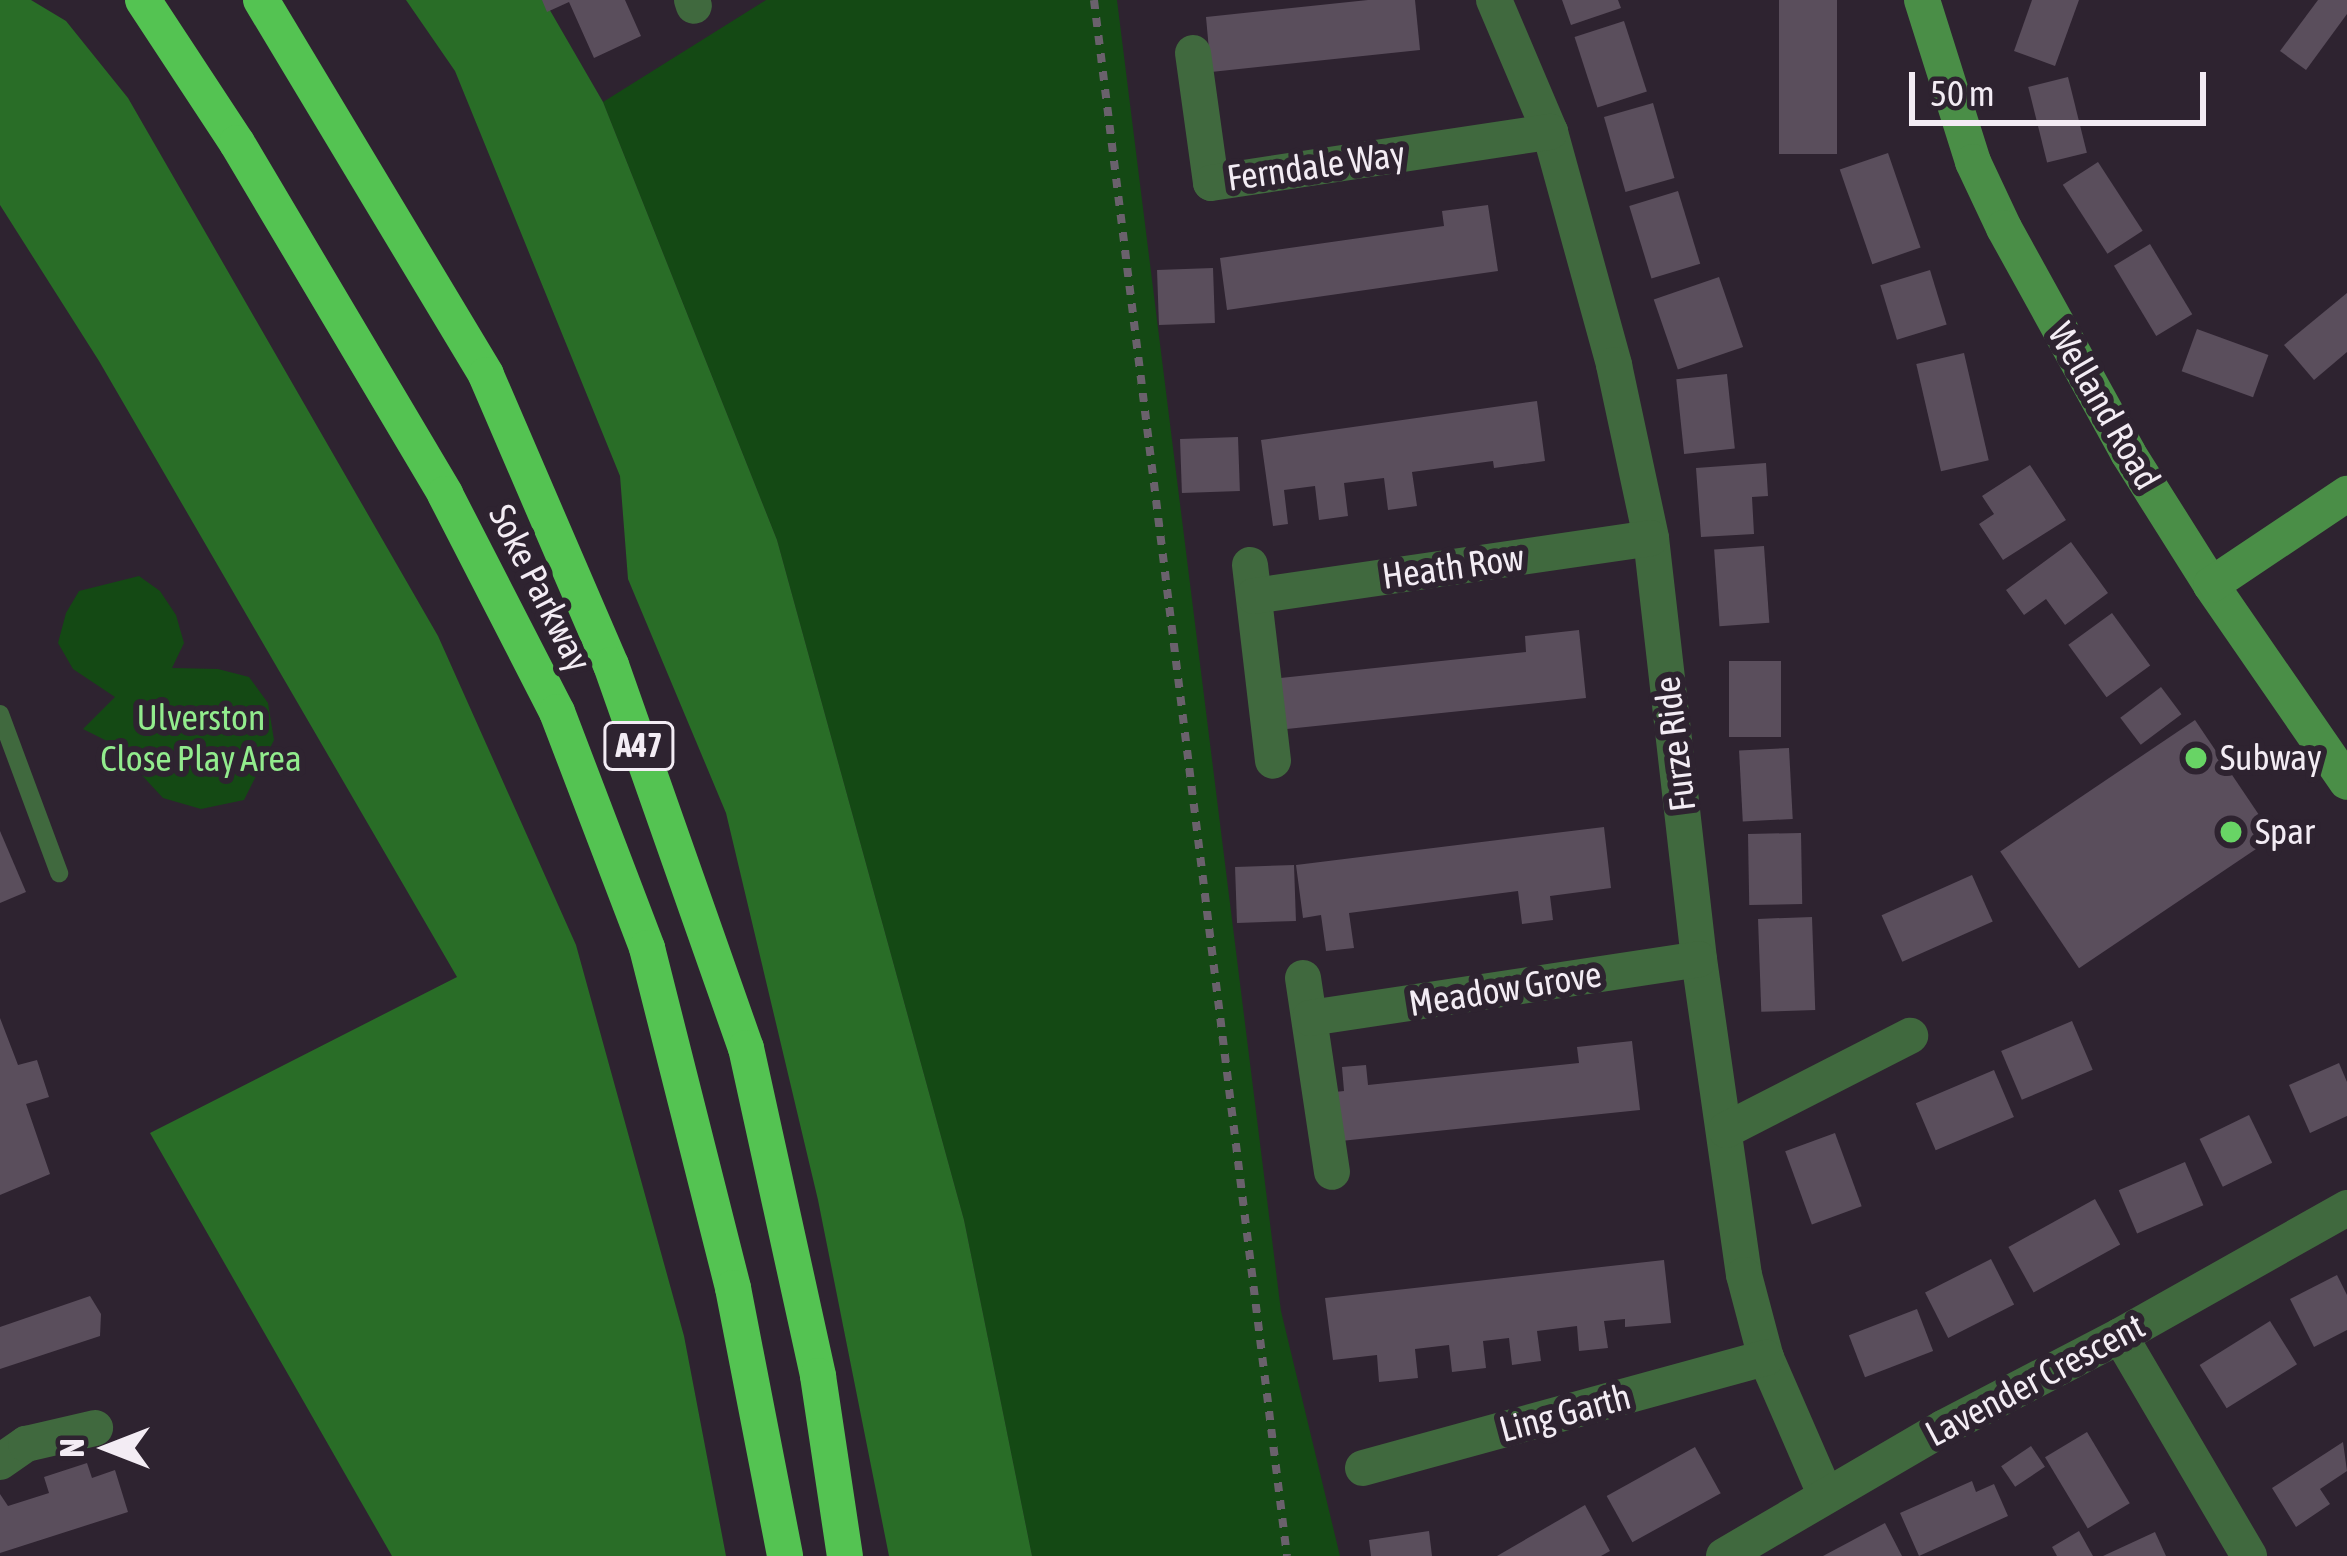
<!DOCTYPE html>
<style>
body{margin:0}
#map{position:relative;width:2347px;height:1556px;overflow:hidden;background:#2e2330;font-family:"Asap Condensed",sans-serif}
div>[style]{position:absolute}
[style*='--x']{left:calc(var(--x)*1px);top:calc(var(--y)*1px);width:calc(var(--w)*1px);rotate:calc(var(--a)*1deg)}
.green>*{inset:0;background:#144914}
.forest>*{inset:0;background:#296d27}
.building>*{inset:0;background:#5a4e5c;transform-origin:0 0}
.path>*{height:8px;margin-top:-4px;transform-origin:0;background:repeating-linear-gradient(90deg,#6a616c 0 9px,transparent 0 18px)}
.lane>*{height:18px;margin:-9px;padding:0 9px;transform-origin:9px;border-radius:9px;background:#40693e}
.street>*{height:36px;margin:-18px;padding:0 18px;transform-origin:18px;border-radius:18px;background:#40693e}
.secondary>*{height:36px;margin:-18px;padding:0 18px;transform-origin:18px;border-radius:18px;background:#4a8e47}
.highway>*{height:36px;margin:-18px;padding:0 18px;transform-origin:18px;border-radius:18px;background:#54c352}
.dots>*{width:33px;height:33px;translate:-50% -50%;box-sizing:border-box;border:6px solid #2e2330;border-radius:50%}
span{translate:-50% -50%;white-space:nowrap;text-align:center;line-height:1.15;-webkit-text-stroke:12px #2e2330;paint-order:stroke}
.shield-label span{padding:3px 9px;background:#2e2330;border:3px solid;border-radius:9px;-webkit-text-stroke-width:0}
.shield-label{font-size:33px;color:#f3ecf4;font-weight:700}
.street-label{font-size:36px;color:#f3ecf4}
.park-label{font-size:36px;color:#92ec8d}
.poi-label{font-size:36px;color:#f3ecf4}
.left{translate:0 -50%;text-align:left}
.north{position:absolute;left:48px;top:1388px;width:120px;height:120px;-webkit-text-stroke:9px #2e2330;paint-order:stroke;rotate:270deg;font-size:33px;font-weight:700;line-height:48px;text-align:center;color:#f3ecf4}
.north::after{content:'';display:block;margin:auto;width:42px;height:54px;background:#f3ecf4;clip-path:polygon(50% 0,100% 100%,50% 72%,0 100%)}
.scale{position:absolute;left:1909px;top:72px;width:297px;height:54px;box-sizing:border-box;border:6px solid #f3ecf4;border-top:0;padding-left:15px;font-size:36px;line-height:42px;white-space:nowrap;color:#f3ecf4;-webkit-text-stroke:9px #2e2330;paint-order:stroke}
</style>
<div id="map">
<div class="green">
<i style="clip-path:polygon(766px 0,1117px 0,1281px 1311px,1340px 1556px,1032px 1556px,964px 1220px,777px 540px,603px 102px)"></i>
<i style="clip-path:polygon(139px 576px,160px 591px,176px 615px,184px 643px,172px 668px,218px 669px,249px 677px,268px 703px,274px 740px,244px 800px,201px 809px,163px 798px,113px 744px,83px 729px,115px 697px,73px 669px,58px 643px,66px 613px,79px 591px)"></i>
</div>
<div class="forest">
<i style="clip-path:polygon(0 0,31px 0,66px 21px,128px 98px,438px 636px,576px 945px,684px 1336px,726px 1556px,392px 1556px,150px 1133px,457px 977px,99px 361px,0 205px)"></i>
<i style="clip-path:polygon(406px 0,544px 0,603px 102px,777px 540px,964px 1220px,1032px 1556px,889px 1556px,818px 1200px,726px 813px,628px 579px,620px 476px,455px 71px)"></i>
</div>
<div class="building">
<i style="clip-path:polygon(542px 0,625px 0,641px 36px,594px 58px,569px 2px,547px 12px)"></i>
<i style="clip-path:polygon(1368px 0,1415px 0,1420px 50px,1211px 72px,1206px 17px)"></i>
<i style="clip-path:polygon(1562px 0,1618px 0,1621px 8px,1571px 25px)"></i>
<i style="left:1779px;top:0;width:58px;height:154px"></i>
<i style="clip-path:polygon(2032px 0,2079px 0,2055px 66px,2014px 51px)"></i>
<i style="clip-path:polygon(2318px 0,2347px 0,2347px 14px,2306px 70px,2280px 51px)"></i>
<i style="left:1624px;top:21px;width:74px;height:52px;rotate:72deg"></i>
<i style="left:2068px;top:77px;width:78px;height:41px;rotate:76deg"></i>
<i style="left:1653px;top:103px;width:78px;height:51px;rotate:74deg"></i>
<i style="left:1888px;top:153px;width:100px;height:51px;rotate:71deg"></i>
<i style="left:2098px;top:162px;width:82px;height:42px;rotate:57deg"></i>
<i style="left:1678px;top:191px;width:76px;height:51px;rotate:73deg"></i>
<i style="clip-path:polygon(1488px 205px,1498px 271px,1227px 310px,1220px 258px,1444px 226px,1442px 211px)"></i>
<i style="left:2150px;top:244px;width:82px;height:42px;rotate:59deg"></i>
<i style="left:1213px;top:268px;width:55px;height:56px;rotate:88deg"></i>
<i style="left:1930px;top:270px;width:57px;height:52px;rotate:73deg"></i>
<i style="left:1719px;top:277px;width:74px;height:69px;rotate:71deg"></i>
<i style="clip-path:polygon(2347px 293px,2347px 352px,2314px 380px,2284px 345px)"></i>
<i style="left:2197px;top:329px;width:76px;height:45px;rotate:20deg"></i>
<i style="left:1964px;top:353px;width:110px;height:49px;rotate:77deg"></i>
<i style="left:1727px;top:374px;width:75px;height:51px;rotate:84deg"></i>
<i style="clip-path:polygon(1537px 401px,1545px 461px,1494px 468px,1493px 461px,1412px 472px,1417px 506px,1388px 510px,1384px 478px,1344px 483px,1348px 516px,1319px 520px,1315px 486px,1284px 490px,1288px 524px,1273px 526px,1261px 440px)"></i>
<i style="left:1238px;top:437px;width:54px;height:58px;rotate:88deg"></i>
<i style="clip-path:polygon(1766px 463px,1768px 496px,1752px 497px,1754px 534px,1701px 537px,1696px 468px)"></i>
<i style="clip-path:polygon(2030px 465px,2066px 520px,2003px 560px,1979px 524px,1994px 514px,1982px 496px)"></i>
<i style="clip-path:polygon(2071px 542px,2108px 593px,2065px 625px,2046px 599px,2024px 615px,2006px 590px)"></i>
<i style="left:1764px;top:546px;width:77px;height:50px;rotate:86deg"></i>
<i style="left:2112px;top:613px;width:65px;height:54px;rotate:54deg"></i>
<i style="clip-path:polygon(1579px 630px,1586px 698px,1277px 730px,1271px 679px,1526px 652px,1525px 636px)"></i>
<i style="left:1729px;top:661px;width:52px;height:76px"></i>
<i style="left:2161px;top:687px;width:34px;height:51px;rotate:53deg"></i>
<i style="left:2195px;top:720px;width:141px;height:235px;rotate:56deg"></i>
<i style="left:1789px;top:748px;width:71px;height:50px;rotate:87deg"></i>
<i style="clip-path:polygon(1604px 827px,1611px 888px,1550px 896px,1553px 920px,1522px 924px,1518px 891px,1349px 913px,1354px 948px,1326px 951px,1321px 915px,1303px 918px,1296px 865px)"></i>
<i style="clip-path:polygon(0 831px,26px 892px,0 903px)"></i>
<i style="left:1801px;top:833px;width:71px;height:53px;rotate:89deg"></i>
<i style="left:1294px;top:865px;width:56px;height:59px;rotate:88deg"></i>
<i style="left:1972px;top:875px;width:51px;height:99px;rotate:66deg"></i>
<i style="left:1812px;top:917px;width:93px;height:54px;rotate:88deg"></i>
<i style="clip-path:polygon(0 1018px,18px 1065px,37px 1060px,49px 1097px,26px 1104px,50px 1174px,0 1195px)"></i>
<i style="left:2072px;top:1021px;width:53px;height:77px;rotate:67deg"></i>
<i style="clip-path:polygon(1632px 1041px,1640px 1110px,1331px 1142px,1326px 1093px,1344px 1091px,1342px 1067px,1366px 1065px,1368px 1085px,1579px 1063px,1577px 1047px)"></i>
<i style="clip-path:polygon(2339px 1063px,2347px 1082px,2347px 1116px,2310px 1133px,2289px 1085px)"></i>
<i style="left:1994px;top:1070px;width:51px;height:85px;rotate:67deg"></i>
<i style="left:2249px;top:1115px;width:53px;height:55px;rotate:64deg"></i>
<i style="left:1835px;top:1133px;width:78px;height:53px;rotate:70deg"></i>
<i style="left:2185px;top:1162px;width:47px;height:72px;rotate:67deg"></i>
<i style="left:2095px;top:1199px;width:52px;height:99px;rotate:61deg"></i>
<i style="left:1991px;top:1259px;width:51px;height:74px;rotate:63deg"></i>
<i style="clip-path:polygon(1664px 1260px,1671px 1323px,1625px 1327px,1625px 1319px,1604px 1321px,1608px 1348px,1579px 1351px,1577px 1326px,1537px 1331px,1541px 1361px,1512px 1365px,1509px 1338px,1483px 1341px,1486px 1368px,1452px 1372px,1449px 1345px,1415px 1349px,1418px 1378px,1379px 1382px,1377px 1355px,1333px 1360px,1325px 1298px)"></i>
<i style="clip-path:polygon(2337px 1275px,2347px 1295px,2347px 1330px,2314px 1347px,2290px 1299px)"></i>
<i style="clip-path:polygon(90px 1296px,101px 1314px,100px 1336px,0 1369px,0 1327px)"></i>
<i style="left:1917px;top:1309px;width:45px;height:73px;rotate:69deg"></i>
<i style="left:2270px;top:1321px;width:51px;height:83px;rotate:58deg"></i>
<i style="left:2087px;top:1432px;width:83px;height:49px;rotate:59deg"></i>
<i style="clip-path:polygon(2343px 1442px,2347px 1471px,2320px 1489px,2330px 1504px,2296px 1527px,2272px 1488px)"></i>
<i style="left:2031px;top:1446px;width:25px;height:36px;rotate:56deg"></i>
<i style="left:1695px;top:1447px;width:53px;height:101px;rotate:61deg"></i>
<i style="clip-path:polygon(87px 1463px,92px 1478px,115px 1470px,128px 1512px,0 1553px,0 1494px,8px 1506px,49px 1493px,44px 1477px)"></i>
<i style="clip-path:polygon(1972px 1481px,1976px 1492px,1994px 1484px,2008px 1516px,1919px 1556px,1900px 1513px)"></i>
<i style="clip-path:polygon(1585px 1505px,1610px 1551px,1601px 1556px,1497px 1556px)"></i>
<i style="clip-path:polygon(1885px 1523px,1902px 1556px,1823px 1556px)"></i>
<i style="clip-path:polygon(1429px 1531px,1432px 1556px,1371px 1556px,1369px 1540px)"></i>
<i style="clip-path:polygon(2079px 1531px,2093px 1556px,2057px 1556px,2052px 1547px)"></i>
<i style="clip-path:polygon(2155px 1532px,2166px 1556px,2103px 1556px)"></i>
</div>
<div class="path">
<i style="--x:1094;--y:0;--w:1568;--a:82.93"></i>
</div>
<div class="lane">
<i style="--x:0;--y:714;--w:170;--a:69.6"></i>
</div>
<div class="street">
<i style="--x:692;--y:0;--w:6;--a:72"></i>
<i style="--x:1494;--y:0;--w:143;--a:67"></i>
<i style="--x:1550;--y:132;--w:242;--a:74.6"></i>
<i style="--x:1614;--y:365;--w:177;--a:77.9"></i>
<i style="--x:1651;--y:538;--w:424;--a:83.5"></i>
<i style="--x:1699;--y:959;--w:319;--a:81.9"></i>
<i style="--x:1744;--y:1275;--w:86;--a:75.2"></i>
<i style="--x:1766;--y:1358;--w:148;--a:66.5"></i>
<i style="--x:1193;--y:53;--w:131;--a:82.1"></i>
<i style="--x:1211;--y:183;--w:343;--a:-8.6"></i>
<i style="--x:1250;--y:565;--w:197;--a:83.3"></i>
<i style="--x:1254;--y:596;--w:401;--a:-8.3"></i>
<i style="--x:1303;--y:978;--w:196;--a:81.5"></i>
<i style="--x:1310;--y:1018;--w:393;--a:-8.6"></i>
<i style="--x:1726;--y:1130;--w:207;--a:-27.1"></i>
<i style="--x:2120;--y:1336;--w:255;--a:59.6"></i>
<i style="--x:0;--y:1462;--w:32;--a:-35"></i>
<i style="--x:26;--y:1444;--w:71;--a:-13.1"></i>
<i style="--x:1363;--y:1468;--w:418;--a:-15.3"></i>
<i style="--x:1724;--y:1556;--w:254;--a:-30.3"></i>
<i style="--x:1943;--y:1428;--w:199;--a:-27.5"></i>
<i style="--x:2120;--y:1336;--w:261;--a:-29.4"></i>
</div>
<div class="secondary">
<i style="--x:1922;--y:0;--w:170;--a:72.5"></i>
<i style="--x:1973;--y:162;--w:73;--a:64.8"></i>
<i style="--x:2004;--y:228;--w:257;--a:61.1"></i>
<i style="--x:2128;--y:453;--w:156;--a:57.8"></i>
<i style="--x:2211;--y:585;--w:239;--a:55.4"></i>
<i style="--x:2211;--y:585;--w:164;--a:-33.8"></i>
</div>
<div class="highway">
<i style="--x:143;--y:0;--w:171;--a:56.7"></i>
<i style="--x:237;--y:143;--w:408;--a:59.3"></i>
<i style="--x:445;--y:494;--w:245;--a:62.8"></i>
<i style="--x:557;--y:712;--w:253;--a:69.1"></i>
<i style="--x:647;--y:948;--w:351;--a:75.8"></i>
<i style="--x:733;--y:1288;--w:273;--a:79"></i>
<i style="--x:261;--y:0;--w:437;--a:59"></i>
<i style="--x:486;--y:375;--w:316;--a:66.7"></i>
<i style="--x:611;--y:665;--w:406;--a:70.6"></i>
<i style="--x:746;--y:1048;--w:336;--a:77.6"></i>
<i style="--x:818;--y:1376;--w:182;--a:81.5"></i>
</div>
<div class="dots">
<i style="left:2196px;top:758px;background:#68d465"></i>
<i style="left:2231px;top:832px;background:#68d465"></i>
</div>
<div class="shield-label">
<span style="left:639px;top:746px">A47</span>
</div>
<div class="street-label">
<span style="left:1316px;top:166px;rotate:-8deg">Ferndale Way</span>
<span style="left:2104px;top:406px;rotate:60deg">Welland Road</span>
<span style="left:1453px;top:567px;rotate:-8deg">Heath Row</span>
<span style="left:540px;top:588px;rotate:63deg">Soke Parkway</span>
<span style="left:1675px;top:744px;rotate:-97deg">Furze Ride</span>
<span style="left:1505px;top:989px;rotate:-9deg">Meadow Grove</span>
<span style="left:2035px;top:1380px;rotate:-28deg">Lavender Crescent</span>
<span style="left:1565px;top:1413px;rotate:-15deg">Ling Garth</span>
</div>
<div class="park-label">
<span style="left:201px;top:738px">Ulverston<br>Close Play Area</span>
</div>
<div class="poi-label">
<span class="left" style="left:2220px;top:758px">Subway</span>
<span class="left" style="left:2255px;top:832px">Spar</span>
</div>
<div class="north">N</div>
<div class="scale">50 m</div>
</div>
